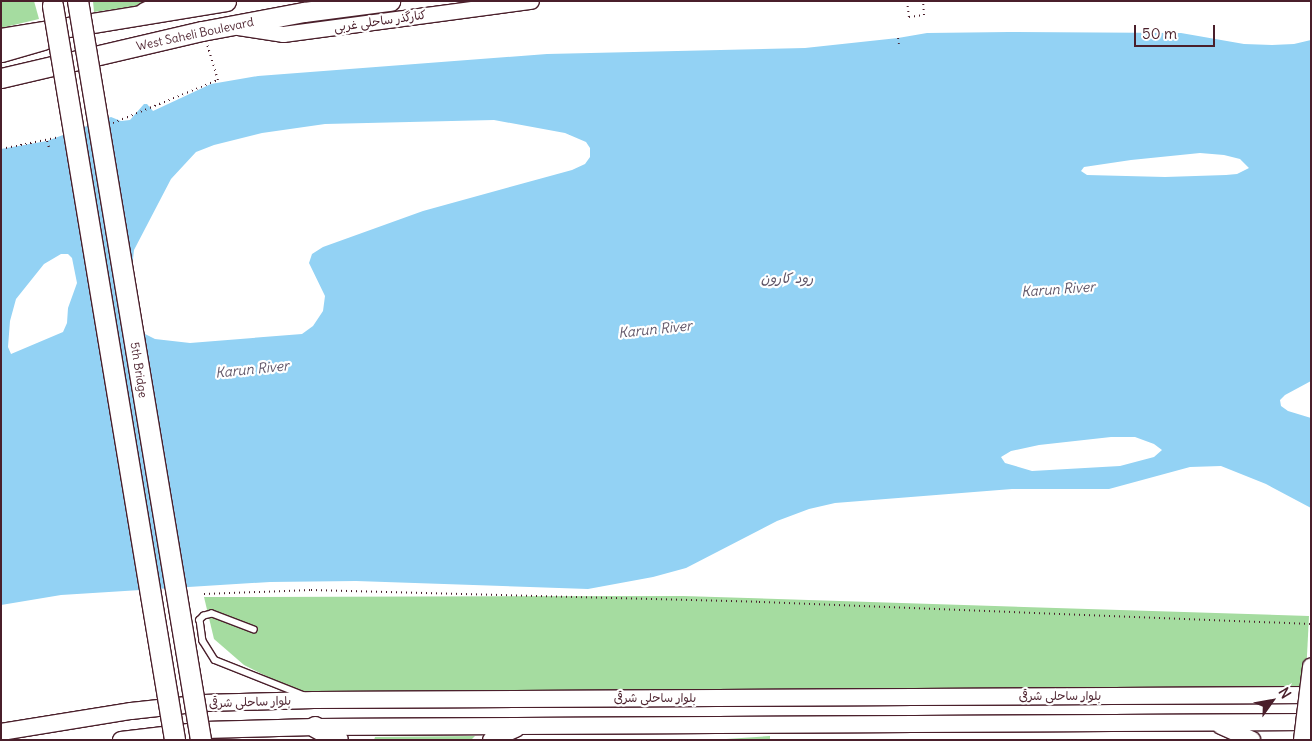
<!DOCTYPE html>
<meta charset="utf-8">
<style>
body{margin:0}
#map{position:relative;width:1312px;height:741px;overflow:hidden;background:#fff;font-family:Delius,"Playpen Sans Arabic",sans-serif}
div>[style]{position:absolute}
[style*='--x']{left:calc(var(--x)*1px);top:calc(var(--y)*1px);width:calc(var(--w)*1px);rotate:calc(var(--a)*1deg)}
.green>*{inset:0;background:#a5dca0}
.water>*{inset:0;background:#93d2f4}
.path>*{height:2px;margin-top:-1px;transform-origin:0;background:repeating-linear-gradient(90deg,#4a1f2b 0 1px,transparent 0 5px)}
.roads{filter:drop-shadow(1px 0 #4a1f2b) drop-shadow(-1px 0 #4a1f2b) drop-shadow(0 1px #4a1f2b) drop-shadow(0 -1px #4a1f2b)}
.service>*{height:5.5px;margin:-2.75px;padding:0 2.75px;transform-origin:2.75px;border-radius:2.75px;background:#fff}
.tertiary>*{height:15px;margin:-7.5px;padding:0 7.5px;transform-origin:7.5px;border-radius:7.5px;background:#fff}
.secondary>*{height:16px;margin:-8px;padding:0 8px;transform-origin:8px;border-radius:8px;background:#fff}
.primary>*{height:19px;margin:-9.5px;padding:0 9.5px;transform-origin:9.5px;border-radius:9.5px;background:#fff}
.trunk>*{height:20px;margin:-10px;padding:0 10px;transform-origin:10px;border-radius:10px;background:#fff}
.bridges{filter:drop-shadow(1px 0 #4a1f2b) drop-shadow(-1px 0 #4a1f2b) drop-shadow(0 1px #4a1f2b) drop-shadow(0 -1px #4a1f2b)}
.secondary-bridge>*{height:16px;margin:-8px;padding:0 8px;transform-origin:8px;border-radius:8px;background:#fff}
.trunk-bridge>*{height:20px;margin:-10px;padding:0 10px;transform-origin:10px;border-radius:10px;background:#fff}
span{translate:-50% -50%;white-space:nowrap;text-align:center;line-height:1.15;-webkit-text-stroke:4.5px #fff;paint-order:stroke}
.street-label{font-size:12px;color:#4a1f2b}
.water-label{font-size:14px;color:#605567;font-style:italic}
.frame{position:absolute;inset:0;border:2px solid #4a1f2b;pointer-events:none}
.north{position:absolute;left:1247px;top:676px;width:50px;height:50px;-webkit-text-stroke:4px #fff;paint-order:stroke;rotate:58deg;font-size:14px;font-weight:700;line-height:20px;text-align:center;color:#4a1f2b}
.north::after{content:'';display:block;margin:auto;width:18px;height:22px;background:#4a1f2b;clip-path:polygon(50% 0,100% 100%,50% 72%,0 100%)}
.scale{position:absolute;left:1134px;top:25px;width:81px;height:22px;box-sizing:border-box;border:2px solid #4a1f2b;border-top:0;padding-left:6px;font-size:15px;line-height:18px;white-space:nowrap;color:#4a1f2b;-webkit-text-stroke:4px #fff;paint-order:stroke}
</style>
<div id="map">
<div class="green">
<i style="clip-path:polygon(1px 1px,34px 1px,39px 19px,1px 28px)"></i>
<i style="clip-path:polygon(93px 1px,151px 1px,143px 5px,94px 12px)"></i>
<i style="clip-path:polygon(683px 596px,1309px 616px,1305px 695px,314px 700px,244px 665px,214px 639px,204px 597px)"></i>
<i style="clip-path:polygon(475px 736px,471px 740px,374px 740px,375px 737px)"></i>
<i style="clip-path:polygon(770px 736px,770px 740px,711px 740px)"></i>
</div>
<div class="water">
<i style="clip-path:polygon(evenodd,1009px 32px,1181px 33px,1244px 44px,1272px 45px,1294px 44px,1311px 40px,1311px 381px,1285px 395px,1280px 400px,1281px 406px,1288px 411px,1311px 418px,1311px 508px,1266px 484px,1221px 466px,1190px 467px,1109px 489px,1012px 489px,835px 503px,809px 509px,777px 521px,686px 568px,653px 577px,588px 589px,356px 581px,270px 582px,61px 595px,1px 605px,1px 149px,47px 141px,111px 117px,121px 121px,130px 120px,144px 104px,147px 104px,153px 111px,211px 84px,258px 76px,547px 54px,805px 48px,898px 38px,927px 33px,1009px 32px,494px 120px,565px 133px,586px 142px,590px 148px,590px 157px,585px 164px,572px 170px,423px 211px,323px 247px,312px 254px,309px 263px,325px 296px,323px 311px,313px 326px,302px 334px,190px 343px,155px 339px,145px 334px,141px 325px,132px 269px,134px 250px,171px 179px,196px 152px,214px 145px,262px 133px,325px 124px,494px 120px,1009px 32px,1200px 153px,1224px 155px,1240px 159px,1249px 168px,1237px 174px,1226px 175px,1165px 177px,1087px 175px,1081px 171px,1084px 167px,1131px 160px,1200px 153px,1009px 32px,61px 254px,68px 254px,72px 258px,77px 283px,68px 308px,67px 323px,63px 332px,11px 354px,8px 347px,10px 321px,16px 299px,44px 264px,61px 254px,1009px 32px,1111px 437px,1135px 437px,1154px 444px,1162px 450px,1154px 457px,1120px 466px,1032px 471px,1005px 463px,1001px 457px,1011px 451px,1039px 445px,1111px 437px)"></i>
</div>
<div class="path">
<i style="--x:907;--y:1;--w:16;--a:83"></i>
<i style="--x:909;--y:17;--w:15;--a:-8"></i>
<i style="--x:924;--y:15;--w:14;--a:-94"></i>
<i style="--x:898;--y:38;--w:6;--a:81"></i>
<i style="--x:113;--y:123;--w:113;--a:-22.3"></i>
<i style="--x:218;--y:80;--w:37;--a:-107"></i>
<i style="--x:47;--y:141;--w:7;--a:74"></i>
<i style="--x:1;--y:149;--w:60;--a:-11.5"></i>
<i style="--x:204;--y:594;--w:107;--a:-2.1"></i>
<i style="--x:311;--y:590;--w:448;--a:1.5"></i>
<i style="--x:759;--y:602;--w:552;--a:2.28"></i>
</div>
<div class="roads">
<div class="service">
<i style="--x:254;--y:630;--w:45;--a:-159.1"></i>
<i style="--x:212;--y:614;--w:8;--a:166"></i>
<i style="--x:204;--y:616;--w:6;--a:135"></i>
<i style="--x:200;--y:620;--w:21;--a:82"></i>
<i style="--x:203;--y:641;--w:22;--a:58"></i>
<i style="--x:215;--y:660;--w:95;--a:21.7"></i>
</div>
<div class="tertiary">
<i style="--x:238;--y:27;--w:46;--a:8.8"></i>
<i style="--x:283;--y:34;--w:250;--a:-7.6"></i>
</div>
<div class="secondary">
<i style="--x:1221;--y:726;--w:34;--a:24"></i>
<i style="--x:1;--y:732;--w:132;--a:-9.2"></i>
<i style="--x:131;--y:711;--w:72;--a:-6.3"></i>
<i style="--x:203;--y:703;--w:111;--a:-1.5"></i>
<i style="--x:314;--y:700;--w:997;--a:-0.29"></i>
<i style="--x:121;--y:740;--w:85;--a:-6.8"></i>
<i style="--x:205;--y:730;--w:110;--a:-1.6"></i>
<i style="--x:315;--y:727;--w:996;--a:-0.29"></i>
<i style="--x:491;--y:740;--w:27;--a:-24"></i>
</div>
<div class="primary">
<i style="--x:1;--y:38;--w:228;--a:-9.3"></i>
<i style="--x:1;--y:52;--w:44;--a:-15.9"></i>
<i style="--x:1;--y:78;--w:206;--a:-13.2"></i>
<i style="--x:202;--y:31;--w:104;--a:-10.6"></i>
<i style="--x:304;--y:12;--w:87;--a:-7.3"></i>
</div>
<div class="trunk">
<i style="--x:145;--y:13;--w:29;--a:-25"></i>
<i style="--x:315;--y:727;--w:26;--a:29"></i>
</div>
</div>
<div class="bridges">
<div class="secondary-bridge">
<i style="--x:1302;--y:740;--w:74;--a:-83"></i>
</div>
<div class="trunk-bridge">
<i style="--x:78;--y:1;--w:749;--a:80.55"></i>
<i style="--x:53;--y:6;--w:744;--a:80.56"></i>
</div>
</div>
<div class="street-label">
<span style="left:380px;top:21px;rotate:-8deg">کنارگذر ساحلی غربی</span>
<span style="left:195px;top:34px;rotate:-12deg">West Saheli Boulevard</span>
<span style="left:139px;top:370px;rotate:81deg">5th Bridge</span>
<span style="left:1060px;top:696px">بلوار ساحلی شرقی</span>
<span style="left:655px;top:698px">بلوار ساحلی شرقی</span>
<span style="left:250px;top:702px;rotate:-2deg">بلوار ساحلی شرقی</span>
</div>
<div class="water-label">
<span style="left:787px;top:278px">رود کارون</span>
<span style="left:1058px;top:289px;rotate:-4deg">Karun River</span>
<span style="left:655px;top:329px;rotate:-6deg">Karun River</span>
<span style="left:252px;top:369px;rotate:-6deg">Karun River</span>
</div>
<div class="frame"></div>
<div class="north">N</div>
<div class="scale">50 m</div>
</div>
